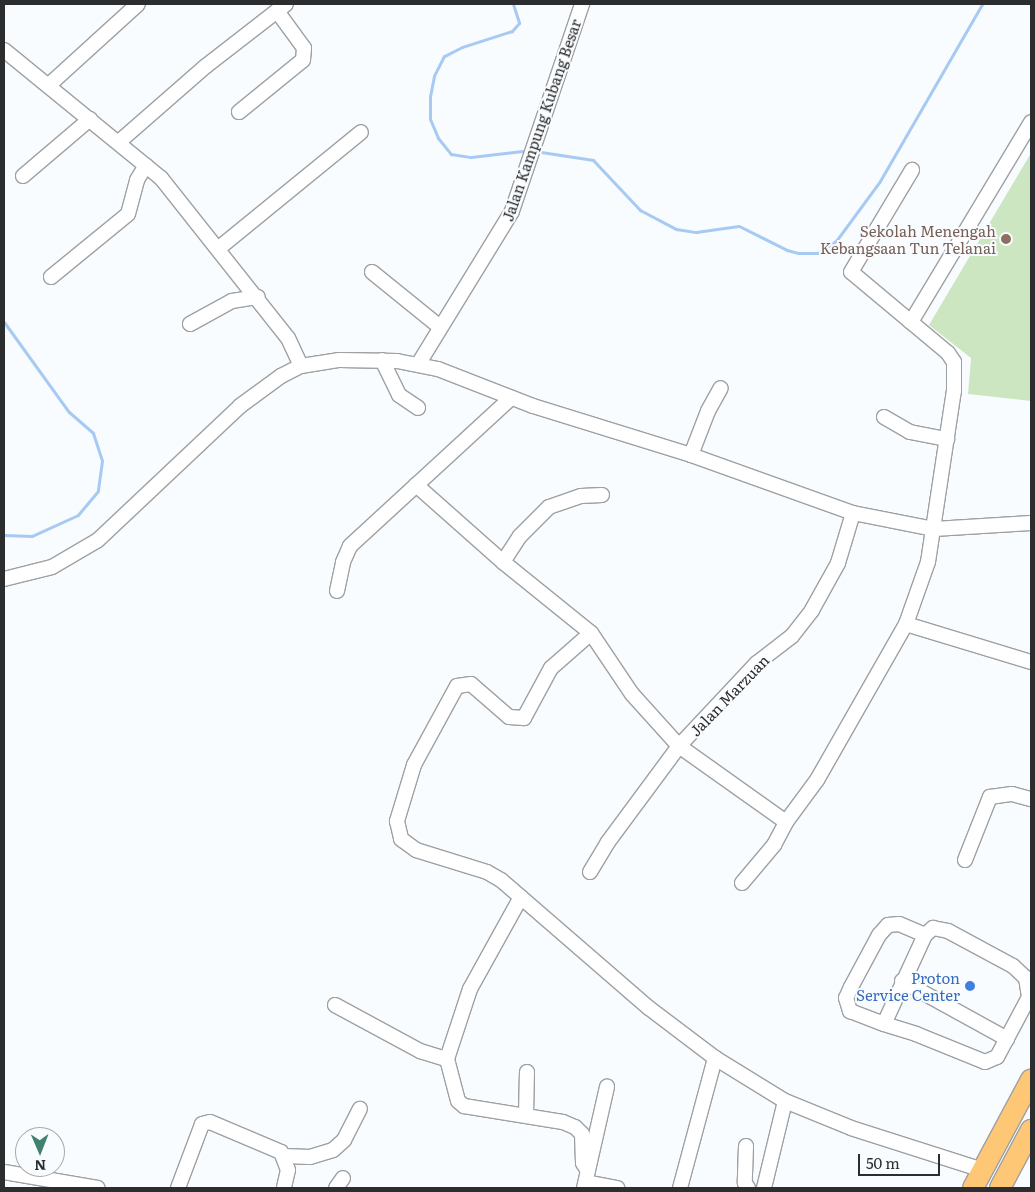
<!DOCTYPE html>
<style>
body{margin:0}
#map{position:relative;width:1035px;height:1192px;overflow:hidden;background:#f9fcfe;font-family:Literata,serif}
div>[style]{position:absolute}
[style*='--x']{left:calc(var(--x)*1px);top:calc(var(--y)*1px);width:calc(var(--w)*1px);rotate:calc(var(--a)*1deg)}
.green>*{inset:0;background:#cce6c2}
.stream>*{height:3px;margin:-1.5px;padding:0 1.5px;transform-origin:1.5px;border-radius:1.5px;background:#a7caf3}
.roads{filter:drop-shadow(1px 0 #9ea1a3) drop-shadow(-1px 0 #9ea1a3) drop-shadow(0 1px #9ea1a3) drop-shadow(0 -1px #9ea1a3)}
.minor>*{height:14px;margin:-7px;padding:0 7px;transform-origin:7px;border-radius:7px;background:#fff}
.highway>*{height:20px;margin:-10px;padding:0 10px;transform-origin:10px;border-radius:10px;background:#fec776}
.dots>*{width:14px;height:14px;translate:-50% -50%;box-sizing:border-box;border:2px solid #f9fcfe;border-radius:50%}
span{translate:-50% -50%;white-space:nowrap;text-align:center;line-height:1.15;-webkit-text-stroke:4px #f9fcfe;paint-order:stroke}
.street-label{font-size:15px;color:#2c2d2e}
.education-label{font-size:15px;color:#785e54}
.right{translate:-100% -50%;text-align:right}
.shop-label{font-size:15px;color:#366cbe}
.frame{position:absolute;inset:0;border:5px solid #2c2d2e;pointer-events:none}
.north{position:absolute;left:15px;top:1127px;width:50px;height:50px;box-sizing:border-box;background:#f9fcfe;border:1px solid #a7a9ab;border-radius:50%;rotate:179deg;font-size:14px;font-weight:700;line-height:20px;text-align:center;color:#2c2d2e}
.north::after{content:'';display:block;margin:auto;width:18px;height:22px;background:#408170;clip-path:polygon(50% 0,100% 100%,50% 72%,0 100%)}
.scale{position:absolute;left:858px;top:1154px;width:82px;height:22px;box-sizing:border-box;border:2px solid #2c2d2e;border-top:0;padding-left:6px;font-size:15px;line-height:18px;white-space:nowrap;color:#2c2d2e;-webkit-text-stroke:4px #f9fcfe;paint-order:stroke}
</style>
<div id="map">
<div class="green">
<i style="clip-path:polygon(1031px 153px,1031px 401px,968px 394px,971px 358px,929px 325px)"></i>
</div>
<div class="stream">
<i style="--x:513;--y:4;--w:20;--a:72"></i>
<i style="--x:519;--y:23;--w:11;--a:131"></i>
<i style="--x:512;--y:31;--w:52;--a:162.3"></i>
<i style="--x:462;--y:47;--w:20;--a:153"></i>
<i style="--x:444;--y:56;--w:22;--a:117"></i>
<i style="--x:434;--y:76;--w:20;--a:101"></i>
<i style="--x:430;--y:96;--w:23;--a:90"></i>
<i style="--x:430;--y:119;--w:21;--a:67"></i>
<i style="--x:438;--y:138;--w:21;--a:51"></i>
<i style="--x:451;--y:154;--w:20;--a:9"></i>
<i style="--x:471;--y:157;--w:52;--a:-6.6"></i>
<i style="--x:541;--y:152;--w:53;--a:8.7"></i>
<i style="--x:593;--y:160;--w:69;--a:46.8"></i>
<i style="--x:640;--y:210;--w:41;--a:27.8"></i>
<i style="--x:676;--y:229;--w:20;--a:9"></i>
<i style="--x:696;--y:232;--w:43;--a:-7.9"></i>
<i style="--x:739;--y:226;--w:54;--a:26.6"></i>
<i style="--x:787;--y:250;--w:11;--a:15"></i>
<i style="--x:798;--y:253;--w:20;--a:0"></i>
<i style="--x:818;--y:253;--w:22;--a:-34"></i>
<i style="--x:836;--y:241;--w:74;--a:-53.7"></i>
<i style="--x:880;--y:181;--w:204;--a:-60"></i>
<i style="--x:4;--y:322;--w:111;--a:54.2"></i>
<i style="--x:69;--y:412;--w:32;--a:41"></i>
<i style="--x:93;--y:433;--w:29;--a:72"></i>
<i style="--x:102;--y:461;--w:30;--a:98"></i>
<i style="--x:98;--y:491;--w:31;--a:130"></i>
<i style="--x:78;--y:515;--w:51;--a:155.5"></i>
<i style="--x:32;--y:536;--w:28;--a:-178"></i>
</div>
<div class="roads">
<div class="minor">
<i style="--x:4;--y:50;--w:203;--a:39.2"></i>
<i style="--x:161;--y:178;--w:204;--a:51.6"></i>
<i style="--x:288;--y:338;--w:31;--a:65"></i>
<i style="--x:49;--y:85;--w:120;--a:-42.3"></i>
<i style="--x:239;--y:112;--w:82;--a:-39.1"></i>
<i style="--x:303;--y:60;--w:12;--a:-85"></i>
<i style="--x:304;--y:48;--w:46;--a:-126.1"></i>
<i style="--x:120;--y:141;--w:114;--a:-41.1"></i>
<i style="--x:206;--y:66;--w:101;--a:-37.8"></i>
<i style="--x:23;--y:176;--w:88;--a:-40.4"></i>
<i style="--x:219;--y:248;--w:183;--a:-39.2"></i>
<i style="--x:372;--y:272;--w:87;--a:39"></i>
<i style="--x:51;--y:277;--w:99;--a:-39.3"></i>
<i style="--x:128;--y:214;--w:35;--a:-75"></i>
<i style="--x:137;--y:180;--w:17;--a:-59"></i>
<i style="--x:911;--y:322;--w:233;--a:-59"></i>
<i style="--x:190;--y:324;--w:48;--a:-28.7"></i>
<i style="--x:232;--y:301;--w:26;--a:-9"></i>
<i style="--x:382;--y:360;--w:39;--a:64"></i>
<i style="--x:399;--y:395;--w:23;--a:34"></i>
<i style="--x:419;--y:363;--w:178;--a:-58.5"></i>
<i style="--x:512;--y:211;--w:219;--a:-71.3"></i>
<i style="--x:884;--y:417;--w:30;--a:30"></i>
<i style="--x:910;--y:432;--w:38;--a:11"></i>
<i style="--x:691;--y:455;--w:47;--a:-68.9"></i>
<i style="--x:708;--y:411;--w:26;--a:-61"></i>
<i style="--x:416;--y:485;--w:116;--a:41.5"></i>
<i style="--x:503;--y:562;--w:113;--a:38.9"></i>
<i style="--x:591;--y:633;--w:73;--a:56.1"></i>
<i style="--x:632;--y:694;--w:70;--a:47.9"></i>
<i style="--x:679;--y:746;--w:131;--a:35.4"></i>
<i style="--x:503;--y:562;--w:31;--a:-57"></i>
<i style="--x:520;--y:536;--w:41;--a:-45"></i>
<i style="--x:549;--y:507;--w:34;--a:-19"></i>
<i style="--x:581;--y:496;--w:21;--a:-3"></i>
<i style="--x:4;--y:579;--w:49;--a:-14"></i>
<i style="--x:52;--y:567;--w:53;--a:-30.4"></i>
<i style="--x:98;--y:540;--w:195;--a:-43.3"></i>
<i style="--x:240;--y:406;--w:51;--a:-36.2"></i>
<i style="--x:281;--y:376;--w:22;--a:-27"></i>
<i style="--x:301;--y:366;--w:39;--a:-9"></i>
<i style="--x:340;--y:360;--w:57;--a:1"></i>
<i style="--x:397;--y:361;--w:42;--a:11"></i>
<i style="--x:438;--y:369;--w:102;--a:21.3"></i>
<i style="--x:533;--y:406;--w:165;--a:17.2"></i>
<i style="--x:691;--y:455;--w:172;--a:19.7"></i>
<i style="--x:853;--y:513;--w:83;--a:11.2"></i>
<i style="--x:934;--y:529;--w:97;--a:-3.5"></i>
<i style="--x:337;--y:591;--w:30;--a:-78"></i>
<i style="--x:343;--y:562;--w:17;--a:-66"></i>
<i style="--x:350;--y:546;--w:219;--a:-42.6"></i>
<i style="--x:906;--y:624;--w:131;--a:16.9"></i>
<i style="--x:591;--y:633;--w:53;--a:138.8"></i>
<i style="--x:551;--y:668;--w:57;--a:118.4"></i>
<i style="--x:524;--y:718;--w:15;--a:-176"></i>
<i style="--x:509;--y:717;--w:50;--a:-139"></i>
<i style="--x:471;--y:684;--w:14;--a:172"></i>
<i style="--x:457;--y:686;--w:90;--a:118.6"></i>
<i style="--x:414;--y:765;--w:59;--a:106.9"></i>
<i style="--x:397;--y:821;--w:18;--a:77"></i>
<i style="--x:401;--y:839;--w:19;--a:36"></i>
<i style="--x:416;--y:850;--w:74;--a:17.2"></i>
<i style="--x:487;--y:872;--w:16;--a:30"></i>
<i style="--x:501;--y:880;--w:196;--a:40.9"></i>
<i style="--x:649;--y:1008;--w:83;--a:37.1"></i>
<i style="--x:715;--y:1058;--w:82;--a:31.6"></i>
<i style="--x:785;--y:1101;--w:71;--a:22.2"></i>
<i style="--x:851;--y:1128;--w:139;--a:17.7"></i>
<i style="--x:965;--y:860;--w:68;--a:-68.4"></i>
<i style="--x:990;--y:797;--w:22;--a:-8"></i>
<i style="--x:1012;--y:794;--w:20;--a:15"></i>
<i style="--x:590;--y:872;--w:35;--a:-59"></i>
<i style="--x:608;--y:842;--w:119;--a:-53.5"></i>
<i style="--x:679;--y:746;--w:114;--a:-46.8"></i>
<i style="--x:757;--y:663;--w:44;--a:-37.6"></i>
<i style="--x:792;--y:636;--w:33;--a:-52"></i>
<i style="--x:812;--y:610;--w:54;--a:-61"></i>
<i style="--x:838;--y:563;--w:52;--a:-73.3"></i>
<i style="--x:742;--y:883;--w:50;--a:-49.9"></i>
<i style="--x:774;--y:845;--w:26;--a:-62"></i>
<i style="--x:786;--y:822;--w:52;--a:-53.6"></i>
<i style="--x:817;--y:780;--w:180;--a:-60.3"></i>
<i style="--x:906;--y:624;--w:66;--a:-70.5"></i>
<i style="--x:928;--y:562;--w:173;--a:-81.4"></i>
<i style="--x:954;--y:391;--w:29;--a:-90"></i>
<i style="--x:954;--y:362;--w:11;--a:-124"></i>
<i style="--x:948;--y:353;--w:126;--a:-140.1"></i>
<i style="--x:851;--y:272;--w:119;--a:-59.1"></i>
<i style="--x:521;--y:897;--w:105;--a:119"></i>
<i style="--x:470;--y:989;--w:74;--a:108.2"></i>
<i style="--x:447;--y:1059;--w:43;--a:75.3"></i>
<i style="--x:458;--y:1101;--w:8;--a:40"></i>
<i style="--x:464;--y:1106;--w:100;--a:9.2"></i>
<i style="--x:563;--y:1122;--w:13;--a:23"></i>
<i style="--x:575;--y:1127;--w:10;--a:45"></i>
<i style="--x:582;--y:1134;--w:29;--a:88"></i>
<i style="--x:583;--y:1163;--w:9;--a:58"></i>
<i style="--x:925;--y:935;--w:11;--a:-41"></i>
<i style="--x:933;--y:928;--w:15;--a:11"></i>
<i style="--x:948;--y:931;--w:74;--a:28.3"></i>
<i style="--x:1013;--y:966;--w:18;--a:43"></i>
<i style="--x:1026;--y:978;--w:19;--a:81"></i>
<i style="--x:902;--y:981;--w:120;--a:28.9"></i>
<i style="--x:335;--y:1005;--w:97;--a:28.4"></i>
<i style="--x:420;--y:1051;--w:28;--a:17"></i>
<i style="--x:884;--y:1024;--w:98;--a:-65.3"></i>
<i style="--x:925;--y:935;--w:28;--a:-157"></i>
<i style="--x:899;--y:924;--w:11;--a:175"></i>
<i style="--x:888;--y:925;--w:13;--a:132"></i>
<i style="--x:879;--y:935;--w:59;--a:118.3"></i>
<i style="--x:851;--y:987;--w:12;--a:114"></i>
<i style="--x:846;--y:998;--w:14;--a:73"></i>
<i style="--x:850;--y:1011;--w:36;--a:21"></i>
<i style="--x:884;--y:1024;--w:34;--a:17"></i>
<i style="--x:916;--y:1034;--w:74;--a:22.1"></i>
<i style="--x:985;--y:1062;--w:13;--a:-23"></i>
<i style="--x:997;--y:1057;--w:68;--a:-61.9"></i>
<i style="--x:1029;--y:997;--w:2;--a:27"></i>
<i style="--x:526;--y:1115;--w:43;--a:-88.7"></i>
<i style="--x:746;--y:1146;--w:37;--a:92"></i>
<i style="--x:745;--y:1183;--w:6;--a:59"></i>
<i style="--x:284;--y:1156;--w:26;--a:2"></i>
<i style="--x:310;--y:1157;--w:24;--a:-17"></i>
<i style="--x:333;--y:1150;--w:15;--a:-42"></i>
<i style="--x:344;--y:1140;--w:35;--a:-63"></i>
<i style="--x:4;--y:1172;--w:95;--a:9.7"></i>
<i style="--x:586;--y:1182;--w:32;--a:11"></i>
<i style="--x:178;--y:1188;--w:68;--a:-69.4"></i>
<i style="--x:202;--y:1124;--w:8;--a:-14"></i>
<i style="--x:210;--y:1122;--w:77;--a:22.9"></i>
<i style="--x:281;--y:1152;--w:19;--a:69"></i>
<i style="--x:288;--y:1170;--w:18;--a:103"></i>
<i style="--x:336;--y:1188;--w:12;--a:-55"></i>
<i style="--x:584;--y:1188;--w:104;--a:-77.2"></i>
<i style="--x:680;--y:1188;--w:135;--a:-74.9"></i>
<i style="--x:764;--y:1188;--w:89;--a:-76.4"></i>
</div>
<div class="highway">
<i style="--x:973;--y:1188;--w:123;--a:-61.8"></i>
<i style="--x:1000;--y:1188;--w:66;--a:-61.9"></i>
</div>
</div>
<div class="dots">
<i style="left:1006px;top:239px;background:#8d6e63"></i>
<i style="left:970px;top:986px;background:#3f7fe0"></i>
</div>
<div class="street-label">
<span style="left:541px;top:120px;rotate:-71deg">Jalan Kampung Kubang Besar</span>
<span style="left:729px;top:695px;rotate:-46deg">Jalan Marzuan</span>
</div>
<div class="education-label">
<span class="right" style="left:996px;top:239px">Sekolah Menengah<br>Kebangsaan Tun Telanai</span>
</div>
<div class="shop-label">
<span class="right" style="left:960px;top:986px">Proton<br>Service Center</span>
</div>
<div class="frame"></div>
<div class="north">N</div>
<div class="scale">50 m</div>
</div>
